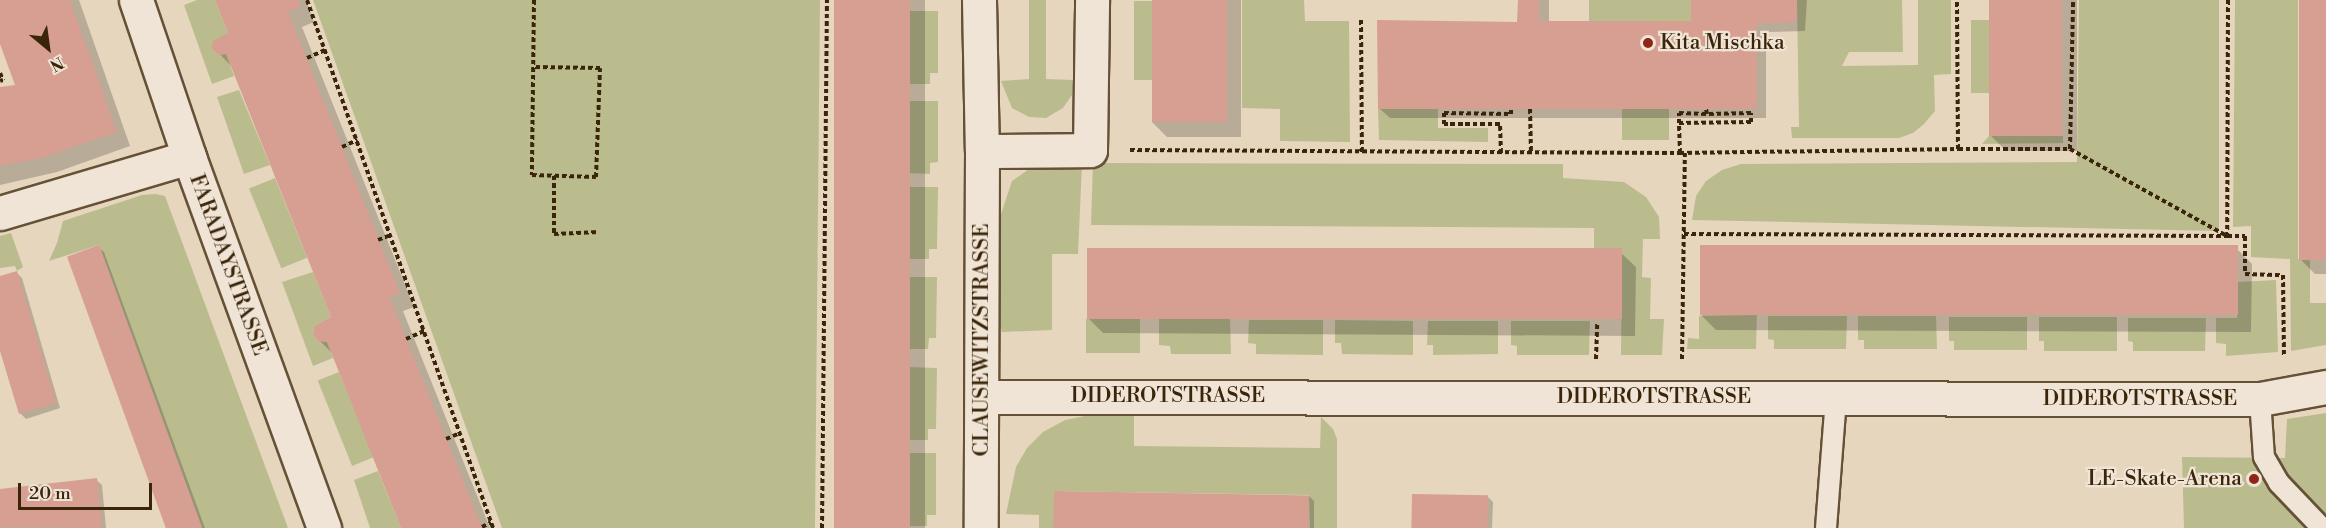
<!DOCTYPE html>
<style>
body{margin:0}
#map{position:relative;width:2326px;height:528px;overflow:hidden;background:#e6d6be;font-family:"Libre Bodoni",serif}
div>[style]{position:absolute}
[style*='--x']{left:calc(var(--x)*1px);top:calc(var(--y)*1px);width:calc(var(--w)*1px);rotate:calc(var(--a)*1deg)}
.green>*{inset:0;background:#bbbc8e;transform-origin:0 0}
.shadow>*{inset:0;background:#0003;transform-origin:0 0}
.building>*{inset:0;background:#d79e92;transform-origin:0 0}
.path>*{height:4px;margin-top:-2px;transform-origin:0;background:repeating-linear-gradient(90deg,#3b250a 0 4.5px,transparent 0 7.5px)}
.roads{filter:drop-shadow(2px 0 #665137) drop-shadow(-2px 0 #665137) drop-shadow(0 2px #665137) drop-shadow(0 -2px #665137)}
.service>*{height:20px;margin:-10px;padding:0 10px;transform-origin:10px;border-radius:10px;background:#efe4d5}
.minor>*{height:33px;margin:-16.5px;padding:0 16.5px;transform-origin:16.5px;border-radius:16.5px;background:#efe4d5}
.dots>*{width:16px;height:16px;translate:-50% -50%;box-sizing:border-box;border:3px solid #efe4d5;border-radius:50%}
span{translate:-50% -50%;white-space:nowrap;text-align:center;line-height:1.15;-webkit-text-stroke:4.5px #efe4d5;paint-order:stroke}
.poi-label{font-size:21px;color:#3b250a}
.left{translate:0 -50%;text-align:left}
.right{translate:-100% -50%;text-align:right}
.street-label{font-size:21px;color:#3b250a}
.north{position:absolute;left:18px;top:18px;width:60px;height:60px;-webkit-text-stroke:4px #efe4d5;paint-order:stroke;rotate:151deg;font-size:16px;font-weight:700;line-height:24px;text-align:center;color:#3b250a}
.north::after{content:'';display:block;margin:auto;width:21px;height:27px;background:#3b250a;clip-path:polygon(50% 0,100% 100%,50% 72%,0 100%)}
.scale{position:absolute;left:18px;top:483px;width:134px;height:27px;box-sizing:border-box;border:3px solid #3b250a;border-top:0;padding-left:8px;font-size:18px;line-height:21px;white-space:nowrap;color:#3b250a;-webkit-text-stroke:4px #efe4d5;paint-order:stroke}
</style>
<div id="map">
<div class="green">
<i style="clip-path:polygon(197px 0,215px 0,228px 33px,212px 49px,218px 55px,226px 54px,234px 76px,212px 84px,184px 5px)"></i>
<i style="clip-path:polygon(313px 0,820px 0,815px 528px,502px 528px)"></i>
<i style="clip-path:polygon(1029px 0,1046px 0,1046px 79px,1074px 80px,1072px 95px,1063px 108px,1046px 118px,1029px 117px,1012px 108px,1001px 81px,1029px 79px)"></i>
<i style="clip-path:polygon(1242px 0,1304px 0,1305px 21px,1349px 21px,1350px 142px,1280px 141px,1280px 109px,1242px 108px)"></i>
<i style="left:1589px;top:0;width:102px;height:21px"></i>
<i style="clip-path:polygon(1797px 0,1902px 0,1903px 52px,1849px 52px,1842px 66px,1918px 65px,1918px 0,1951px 0,1951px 74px,1934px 75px,1935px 111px,1924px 124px,1913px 133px,1899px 138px,1792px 138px,1791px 127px,1799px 127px)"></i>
<i style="clip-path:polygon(2079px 0,2219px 0,2219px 231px,1692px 220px,1696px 196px,1706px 181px,1722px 170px,1741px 164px,2077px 162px)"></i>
<i style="clip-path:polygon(2235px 0,2298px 0,2298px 259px,2310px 260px,2310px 303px,2326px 303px,2326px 345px,2291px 351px,2290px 259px,2251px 257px,2251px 226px,2233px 227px)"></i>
<i style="left:1134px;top:1px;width:18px;height:79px"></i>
<i style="clip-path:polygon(910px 11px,938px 11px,938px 73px,930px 73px,930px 84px,910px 84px)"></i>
<i style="left:1971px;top:20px;width:18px;height:73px"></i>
<i style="clip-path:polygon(239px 90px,270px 165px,244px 174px,217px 97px)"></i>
<i style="clip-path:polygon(910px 101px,938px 101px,938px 162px,930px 163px,930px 174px,909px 173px)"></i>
<i style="clip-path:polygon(1378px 109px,1438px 109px,1438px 128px,1488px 128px,1488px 142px,1379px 140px)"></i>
<i style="left:1622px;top:109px;width:47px;height:31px"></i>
<i style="clip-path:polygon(1989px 136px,2063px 136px,2063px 143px,1982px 144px)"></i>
<i style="clip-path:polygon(1093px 163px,1563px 164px,1563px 178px,1624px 182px,1646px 197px,1659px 217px,1660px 239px,1643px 239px,1642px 277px,1651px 278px,1650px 319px,1664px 319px,1662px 355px,1621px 355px,1622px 251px,1594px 251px,1594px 228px,1091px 225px)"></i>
<i style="clip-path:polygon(1036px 164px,1082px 164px,1078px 254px,1052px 254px,1052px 330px,1002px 332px,999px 322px,998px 223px,1012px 181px)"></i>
<i style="left:275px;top:178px;width:86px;height:28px;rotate:68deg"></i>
<i style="clip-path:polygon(909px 187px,938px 187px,937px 249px,929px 249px,929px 259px,909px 259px)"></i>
<i style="clip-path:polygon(155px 194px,165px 196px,288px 528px,202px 528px,99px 245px,49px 261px,57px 243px,63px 221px,142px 195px)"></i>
<i style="clip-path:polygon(11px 233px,23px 267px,17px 271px,15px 266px,0 268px,0 236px)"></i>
<i style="clip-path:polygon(313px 272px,331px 317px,314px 326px,313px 335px,318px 341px,327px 342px,333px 358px,313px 366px,282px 282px)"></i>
<i style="clip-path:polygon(908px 277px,937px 277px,936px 338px,929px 338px,928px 349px,908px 349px)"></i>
<i style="clip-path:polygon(2276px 280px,2278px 352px,2226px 356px,2226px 344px,2216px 343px,2216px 318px,2237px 318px,2238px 282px)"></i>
<i style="clip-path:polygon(1757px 315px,1756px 349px,1687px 349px,1688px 338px,1699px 339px,1699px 316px)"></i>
<i style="clip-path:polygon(1768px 316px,1847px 316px,1846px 349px,1774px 349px,1774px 340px,1768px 339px)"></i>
<i style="clip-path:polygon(1858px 316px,1936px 316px,1937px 349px,1864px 349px,1864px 340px,1858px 340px)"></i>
<i style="clip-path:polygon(1949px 317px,2027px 317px,2027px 350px,1954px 350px,1954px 341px,1949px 341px)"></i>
<i style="clip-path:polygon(2039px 317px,2117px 317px,2117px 351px,2044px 351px,2044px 341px,2039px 341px)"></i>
<i style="clip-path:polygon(2128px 318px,2206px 318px,2205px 351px,2133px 351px,2133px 342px,2128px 341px)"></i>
<i style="left:1086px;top:319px;width:54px;height:34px"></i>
<i style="clip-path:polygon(1159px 319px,1230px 319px,1231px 354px,1171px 354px,1170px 346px,1159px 345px)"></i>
<i style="clip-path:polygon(1249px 320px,1323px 320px,1323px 355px,1256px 354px,1256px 344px,1248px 343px)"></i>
<i style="clip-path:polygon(1335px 320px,1413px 321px,1413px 355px,1342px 354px,1341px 343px,1335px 343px)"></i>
<i style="clip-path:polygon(1428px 321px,1498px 321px,1498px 354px,1433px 355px,1433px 345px,1427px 345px)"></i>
<i style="clip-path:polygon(1511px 321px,1590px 321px,1589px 355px,1517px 355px,1517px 346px,1511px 345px)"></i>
<i style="clip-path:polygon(908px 367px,937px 368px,936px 429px,928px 429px,928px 440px,907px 440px)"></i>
<i style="left:339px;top:372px;width:92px;height:23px;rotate:68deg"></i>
<i style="clip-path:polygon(2326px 413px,2326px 528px,2184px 528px,2182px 457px,2285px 458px,2287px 419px)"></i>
<i style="clip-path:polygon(1090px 415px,1134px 415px,1134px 446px,1320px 448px,1321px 417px,1333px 429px,1337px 439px,1337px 528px,1310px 528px,1309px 495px,1054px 491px,1054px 528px,1039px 528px,1039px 515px,1006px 514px,1016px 467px,1027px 448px,1043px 432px,1065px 420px)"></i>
<i style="clip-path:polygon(907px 453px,936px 453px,936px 515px,927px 515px,927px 526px,907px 526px)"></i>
<i style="clip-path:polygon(378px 471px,401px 528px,370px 528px,354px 480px)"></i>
</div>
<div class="shadow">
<i style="clip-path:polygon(0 0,79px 0,130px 146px,57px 172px,0 185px,0 89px,17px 86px,0 39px)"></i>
<i style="clip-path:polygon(217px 0,306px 0,314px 22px,302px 27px,414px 307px,403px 311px,490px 528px,402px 528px,333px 354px,314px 335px,333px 317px,233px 68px,214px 48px,230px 34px)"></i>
<i style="left:836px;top:0;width:89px;height:528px"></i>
<i style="clip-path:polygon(1153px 0,1241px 0,1241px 137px,1167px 137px,1152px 122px)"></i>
<i style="clip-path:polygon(1519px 0,1549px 0,1549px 22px,1693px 22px,1692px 0,1807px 0,1805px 31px,1766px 32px,1766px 118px,1390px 118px,1380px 109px,1518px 23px)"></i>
<i style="clip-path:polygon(1991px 0,2077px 0,2077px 151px,2006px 151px,1991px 136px)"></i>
<i style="clip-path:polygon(2300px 0,2326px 0,2326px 274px,2315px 274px,2300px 259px)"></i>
<i style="clip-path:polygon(98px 247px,104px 252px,205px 528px,166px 528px)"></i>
<i style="clip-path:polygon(2237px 249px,2252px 264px,2251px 332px,1716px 330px,1701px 315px)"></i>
<i style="clip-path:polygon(1621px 253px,1636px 267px,1635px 336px,1103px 333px,1088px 318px)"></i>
<i style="clip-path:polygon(16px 272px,22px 278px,60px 408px,26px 419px,21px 414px,0 346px,0 277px)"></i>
<i style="clip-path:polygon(96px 480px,102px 485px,106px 528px,0 528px,0 490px)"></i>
<i style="clip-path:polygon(1309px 496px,1314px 501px,1314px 528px,1056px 528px)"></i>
<i style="clip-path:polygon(1487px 496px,1493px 502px,1492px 528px,1415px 528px)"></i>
</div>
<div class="building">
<i style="clip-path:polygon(0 0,70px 0,117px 132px,42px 158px,0 166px,0 87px,15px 85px,0 44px)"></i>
<i style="clip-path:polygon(215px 0,298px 0,301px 7px,288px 12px,400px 293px,389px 296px,482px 528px,401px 528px,327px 342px,318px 341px,313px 335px,314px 326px,331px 317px,226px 54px,218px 55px,212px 49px,213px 41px,228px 33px)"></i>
<i style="left:834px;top:0;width:76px;height:528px"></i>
<i style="left:1152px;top:0;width:75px;height:122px"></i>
<i style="clip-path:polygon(1518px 0,1539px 0,1539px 21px,1691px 21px,1691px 0,1797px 0,1796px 22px,1757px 23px,1757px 109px,1378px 109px,1377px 20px,1517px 22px)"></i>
<i style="left:1989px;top:0;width:73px;height:136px"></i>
<i style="left:2299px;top:0;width:27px;height:260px"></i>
<i style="left:99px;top:245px;width:301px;height:34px;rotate:70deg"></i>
<i style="left:1700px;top:245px;width:538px;height:70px"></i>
<i style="left:1087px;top:248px;width:535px;height:71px"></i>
<i style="clip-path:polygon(17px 271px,56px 403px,19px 414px,0 351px,0 276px)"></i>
<i style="clip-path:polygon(97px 478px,102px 528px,0 527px,0 489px)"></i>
<i style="left:1054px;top:491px;width:255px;height:37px;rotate:1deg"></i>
<i style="left:1412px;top:494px;width:76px;height:34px;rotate:1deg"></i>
</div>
<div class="path">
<i style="--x:307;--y:0;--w:560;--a:70.59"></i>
<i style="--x:534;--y:0;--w:175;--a:90.7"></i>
<i style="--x:532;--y:175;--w:64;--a:1.8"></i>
<i style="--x:596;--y:177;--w:109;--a:-87.9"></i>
<i style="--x:600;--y:68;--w:66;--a:-179.1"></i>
<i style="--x:2228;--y:0;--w:236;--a:90.2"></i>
<i style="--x:2227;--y:236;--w:18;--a:0"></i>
<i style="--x:2245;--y:236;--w:38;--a:90"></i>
<i style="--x:2245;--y:274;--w:38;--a:2"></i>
<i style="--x:2283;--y:275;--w:80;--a:89.3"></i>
<i style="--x:1361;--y:20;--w:132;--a:89.6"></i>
<i style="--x:307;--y:58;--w:20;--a:-24"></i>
<i style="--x:0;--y:73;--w:8;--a:67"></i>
<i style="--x:3;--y:80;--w:3;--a:162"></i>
<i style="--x:1530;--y:109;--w:44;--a:88.7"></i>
<i style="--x:1679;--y:123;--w:10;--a:-90"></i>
<i style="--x:1679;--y:113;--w:28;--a:2"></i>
<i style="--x:342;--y:147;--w:17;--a:-25"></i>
<i style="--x:1958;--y:149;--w:112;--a:0"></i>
<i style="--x:2070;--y:149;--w:179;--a:29"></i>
<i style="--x:2070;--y:149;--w:149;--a:-88.8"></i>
<i style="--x:1130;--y:150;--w:550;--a:0.31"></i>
<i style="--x:1680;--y:153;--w:278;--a:-0.8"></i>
<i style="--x:1958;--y:149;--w:149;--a:-90.4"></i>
<i style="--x:1501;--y:153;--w:29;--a:-92"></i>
<i style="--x:1500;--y:124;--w:56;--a:180"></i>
<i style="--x:1444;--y:124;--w:11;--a:-90"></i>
<i style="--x:1444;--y:113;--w:67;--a:0.9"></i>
<i style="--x:1511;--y:114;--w:5;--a:-90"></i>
<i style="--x:1680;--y:153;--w:30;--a:-92"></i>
<i style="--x:1679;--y:123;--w:72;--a:-0.8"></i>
<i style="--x:1751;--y:122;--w:9;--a:-90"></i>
<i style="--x:1751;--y:113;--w:44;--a:178.7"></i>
<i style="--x:1707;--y:114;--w:5;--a:-101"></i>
<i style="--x:554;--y:176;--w:58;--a:90"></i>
<i style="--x:554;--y:234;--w:45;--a:-2.5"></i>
<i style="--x:1684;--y:234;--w:543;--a:0.21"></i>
<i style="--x:378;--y:240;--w:14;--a:-21"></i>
<i style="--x:406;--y:339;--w:20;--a:-24"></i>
<i style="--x:1596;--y:359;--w:37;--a:-88"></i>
<i style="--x:1682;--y:359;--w:206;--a:-89.2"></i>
<i style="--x:446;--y:439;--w:15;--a:-23"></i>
<i style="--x:482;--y:527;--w:10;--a:-29"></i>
<i style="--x:822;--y:528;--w:528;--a:-89.46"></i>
</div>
<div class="roads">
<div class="service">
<i style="--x:2260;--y:399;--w:58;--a:86.1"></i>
<i style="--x:2264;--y:457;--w:30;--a:60"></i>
<i style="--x:2279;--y:483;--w:62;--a:46.3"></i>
<i style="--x:1826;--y:528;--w:129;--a:-85.6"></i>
</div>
<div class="minor">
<i style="--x:136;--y:0;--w:166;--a:71.3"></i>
<i style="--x:189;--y:157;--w:395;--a:70"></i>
<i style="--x:979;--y:0;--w:151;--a:88.9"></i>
<i style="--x:982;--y:151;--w:377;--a:90.2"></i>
<i style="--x:982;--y:151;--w:108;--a:-0.5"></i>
<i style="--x:1090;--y:150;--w:150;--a:-89.2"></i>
<i style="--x:0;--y:213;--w:197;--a:-16.5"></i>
<i style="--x:982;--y:397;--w:1278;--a:0.09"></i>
<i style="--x:2260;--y:399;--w:67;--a:-10.3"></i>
</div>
</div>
<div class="dots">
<i style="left:1648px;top:43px;background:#8f2418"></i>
<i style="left:2254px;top:479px;background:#8f2418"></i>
</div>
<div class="poi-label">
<span class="left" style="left:1660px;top:43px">Kita Mischka</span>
<span class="right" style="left:2242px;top:479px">LE-Skate-Arena</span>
</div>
<div class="street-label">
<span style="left:228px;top:265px;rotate:70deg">FARADAYSTRASSE</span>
<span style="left:982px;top:340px;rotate:-90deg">CLAUSEWITZSTRASSE</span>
<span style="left:1168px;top:396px">DIDEROTSTRASSE</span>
<span style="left:1654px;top:397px">DIDEROTSTRASSE</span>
<span style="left:2140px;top:399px">DIDEROTSTRASSE</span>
</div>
<div class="north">N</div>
<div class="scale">20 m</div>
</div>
